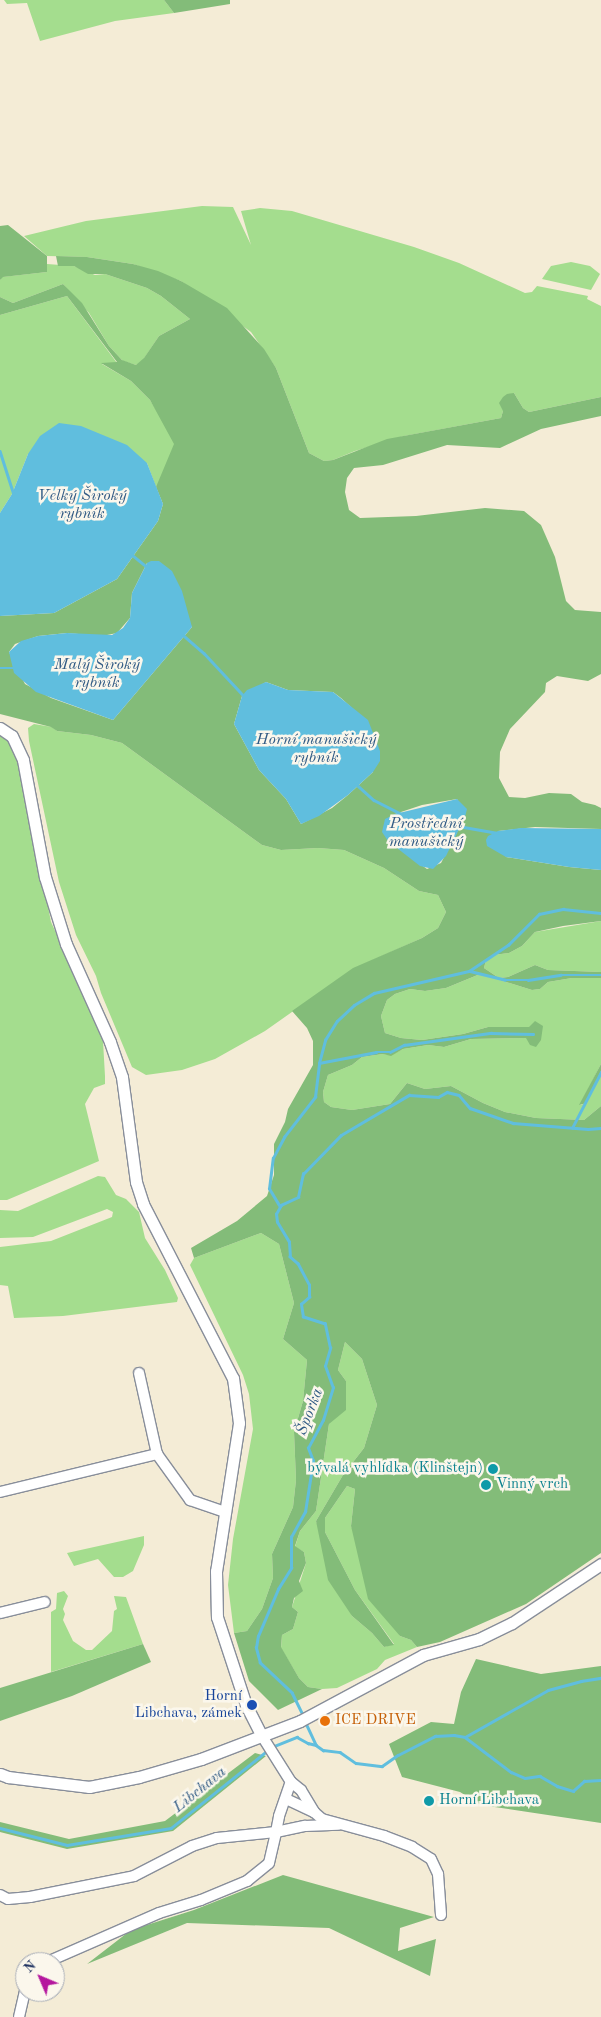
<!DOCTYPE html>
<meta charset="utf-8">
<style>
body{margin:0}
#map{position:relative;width:601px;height:2017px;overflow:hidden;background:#f4ecd6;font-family:"Old Standard TT",serif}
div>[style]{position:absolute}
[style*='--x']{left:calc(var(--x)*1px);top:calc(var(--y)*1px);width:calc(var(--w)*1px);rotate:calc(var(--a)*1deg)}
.green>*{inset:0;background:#a4dd8e}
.forest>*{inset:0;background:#83bc79}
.water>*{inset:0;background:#60bede}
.stream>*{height:2.5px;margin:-1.25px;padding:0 1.25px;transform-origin:1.25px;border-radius:1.25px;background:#60bede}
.roads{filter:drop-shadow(1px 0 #888e9a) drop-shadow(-1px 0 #888e9a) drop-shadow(0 1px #888e9a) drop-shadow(0 -1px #888e9a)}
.minor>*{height:10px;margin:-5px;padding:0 5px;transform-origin:5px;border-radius:5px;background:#fff}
.tertiary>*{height:11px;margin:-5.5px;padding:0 5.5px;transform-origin:5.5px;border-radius:5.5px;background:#fff}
.dots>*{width:14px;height:14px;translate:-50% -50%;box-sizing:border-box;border:2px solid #fbf7ec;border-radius:50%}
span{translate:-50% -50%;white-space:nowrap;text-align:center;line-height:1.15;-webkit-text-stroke:5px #fbf7ec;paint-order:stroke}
.culture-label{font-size:15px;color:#0d838f}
.right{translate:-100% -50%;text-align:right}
.left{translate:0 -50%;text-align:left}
.transit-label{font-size:15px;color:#164399}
.food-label{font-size:15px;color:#c56008}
.water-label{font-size:16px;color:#305a84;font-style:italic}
.north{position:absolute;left:15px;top:1952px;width:50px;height:50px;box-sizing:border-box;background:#fbf7ec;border:1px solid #a1a7b3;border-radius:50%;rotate:315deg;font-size:14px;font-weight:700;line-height:20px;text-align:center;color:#1b2f5e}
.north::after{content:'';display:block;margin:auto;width:18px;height:22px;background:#b5179e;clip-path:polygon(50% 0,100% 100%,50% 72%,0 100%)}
</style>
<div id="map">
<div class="green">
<i style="clip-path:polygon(4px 0,164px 0,174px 13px,115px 21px,40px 41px,27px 3px,7px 4px)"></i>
<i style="clip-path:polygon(202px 206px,233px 207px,251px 245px,241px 211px,260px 208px,292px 211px,414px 247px,459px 263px,525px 293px,532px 292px,537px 286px,588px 296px,587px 299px,601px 306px,601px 397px,529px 412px,523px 408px,514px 393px,503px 411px,501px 418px,404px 436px,355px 451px,333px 460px,324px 461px,309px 453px,276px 368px,251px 332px,181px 281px,133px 264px,87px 257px,47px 256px,24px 236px,86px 221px)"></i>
<i style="clip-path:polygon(571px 262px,590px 266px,600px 274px,591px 290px,542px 279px,551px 266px)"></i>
<i style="clip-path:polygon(47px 264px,74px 266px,95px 275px,105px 274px,147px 288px,161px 296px,190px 319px,159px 336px,141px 363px,136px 365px,123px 361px,109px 346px,89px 313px,63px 284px,13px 303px,0 297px,0 280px,2px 277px,47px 272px)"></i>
<i style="clip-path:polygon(67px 296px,117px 363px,102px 364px,131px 381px,150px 400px,181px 450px,156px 487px,147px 463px,28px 454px,12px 494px,0 513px,0 315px)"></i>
<i style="clip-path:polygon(34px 724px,52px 727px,57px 731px,91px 735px,122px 743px,262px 845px,281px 850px,318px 848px,344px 850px,384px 868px,419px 891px,438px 895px,446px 912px,438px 928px,422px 938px,353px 969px,265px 1031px,215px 1059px,182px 1070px,146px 1075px,132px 1067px,101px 993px,96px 976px,76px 935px,59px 882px,29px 741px,28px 728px)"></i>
<i style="clip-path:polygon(0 734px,10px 742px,20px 761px,51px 922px,93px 1013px,103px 1041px,105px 1076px,105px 1084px,94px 1088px,85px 1104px,99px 1161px,7px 1200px,0 1200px)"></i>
<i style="clip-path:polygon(601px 921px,601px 972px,548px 970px,535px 965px,508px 977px,499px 978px,484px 968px,486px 960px,493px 955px,509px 953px,522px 946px,535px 932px)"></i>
<i style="clip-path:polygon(480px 974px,532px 990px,540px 989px,548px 982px,572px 978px,601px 978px,601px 1064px,580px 1105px,587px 1103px,601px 1071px,601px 1106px,584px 1120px,536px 1118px,505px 1112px,483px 1103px,451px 1086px,425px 1089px,407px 1083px,390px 1104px,352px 1110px,331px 1107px,324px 1102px,323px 1092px,328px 1075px,352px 1065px,362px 1057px,383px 1054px,391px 1055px,403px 1049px,428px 1045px,444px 1047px,471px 1039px,526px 1038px,529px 1027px,488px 1027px,463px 1034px,422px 1040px,401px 1038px,385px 1033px,381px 1016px,387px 1000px,395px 994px,410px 989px,425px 991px,446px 988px)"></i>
<i style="clip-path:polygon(98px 1176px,105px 1177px,116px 1195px,126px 1199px,139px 1212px,145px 1238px,165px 1270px,178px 1298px,177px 1302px,63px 1316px,14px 1318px,8px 1286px,0 1285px,0 1247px,51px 1241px,112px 1217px,113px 1212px,107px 1209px,33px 1237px,0 1238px,0 1210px,18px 1211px)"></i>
<i style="clip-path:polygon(261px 1233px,279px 1244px,294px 1303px,283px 1339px,307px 1360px,303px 1401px,294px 1432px,296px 1480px,293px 1507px,272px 1554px,273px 1578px,262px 1609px,247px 1631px,234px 1633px,228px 1585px,233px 1539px,253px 1429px,249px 1394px,243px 1375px,190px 1265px,194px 1258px)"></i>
<i style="clip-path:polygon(345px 1342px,362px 1359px,377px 1405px,364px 1448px,343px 1475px,316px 1521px,352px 1616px,372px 1633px,384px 1647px,394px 1644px,355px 1590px,325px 1532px,325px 1518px,347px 1486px,355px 1489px,351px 1526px,400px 1636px,411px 1640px,417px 1647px,385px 1660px,377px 1669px,337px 1688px,322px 1689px,308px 1687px,299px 1678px,281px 1648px,282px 1635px,293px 1629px,298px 1612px,292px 1607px,306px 1563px,304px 1552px,295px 1547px,300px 1531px,316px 1511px,329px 1424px,346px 1381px,338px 1370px)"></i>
<i style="clip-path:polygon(144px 1536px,144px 1545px,133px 1571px,123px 1577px,114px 1577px,98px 1559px,74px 1566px,67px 1553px)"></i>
<i style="clip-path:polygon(64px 1591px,68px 1596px,63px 1609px,65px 1614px,63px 1620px,73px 1641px,86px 1650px,92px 1650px,112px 1631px,114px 1611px,117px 1609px,114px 1596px,126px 1597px,143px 1644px,51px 1672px,51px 1612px,56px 1609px,57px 1593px)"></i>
</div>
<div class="forest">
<i style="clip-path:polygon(164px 0,230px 0,230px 4px,174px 13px)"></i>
<i style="clip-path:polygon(8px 225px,47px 256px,47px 272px,3px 277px,0 280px,0 226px)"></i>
<i style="clip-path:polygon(evenodd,56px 256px,87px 257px,133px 264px,158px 271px,181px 281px,227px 308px,264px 349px,276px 368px,309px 453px,324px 461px,333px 460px,387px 439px,501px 418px,503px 411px,499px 403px,503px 397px,507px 394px,514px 393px,523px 408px,529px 412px,601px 397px,601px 416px,541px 429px,500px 448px,447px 445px,383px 465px,354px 468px,347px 478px,345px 492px,349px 510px,360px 518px,416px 516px,485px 508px,524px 511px,541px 525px,555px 557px,566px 601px,575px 610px,601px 612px,601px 674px,588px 681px,557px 676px,546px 683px,545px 692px,510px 729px,500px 752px,499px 778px,509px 797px,525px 798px,549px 793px,571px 794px,582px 802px,595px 805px,601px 808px,601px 829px,535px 827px,498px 831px,506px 857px,569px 867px,601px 870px,601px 921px,563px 926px,535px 932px,522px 946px,509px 953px,493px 955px,486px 960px,484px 968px,499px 978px,508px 977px,535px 965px,548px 970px,601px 972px,601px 978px,572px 978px,548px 982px,540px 989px,532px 990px,480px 974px,446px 988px,425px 991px,410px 989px,395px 994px,387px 1000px,381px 1016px,385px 1033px,401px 1038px,422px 1040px,463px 1034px,488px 1027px,529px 1027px,535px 1021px,543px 1026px,541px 1040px,536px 1047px,530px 1045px,526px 1038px,471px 1039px,444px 1047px,428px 1045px,403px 1049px,391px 1056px,383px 1054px,362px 1057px,352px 1065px,328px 1075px,323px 1092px,324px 1102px,331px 1107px,352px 1110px,390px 1104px,407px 1083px,425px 1089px,451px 1086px,483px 1103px,505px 1112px,536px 1118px,584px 1120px,601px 1106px,601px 1553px,526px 1604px,440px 1642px,417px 1647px,411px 1640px,400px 1636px,368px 1599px,351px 1526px,355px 1489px,347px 1486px,325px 1518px,325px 1532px,355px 1590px,394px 1645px,384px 1647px,372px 1633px,352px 1616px,328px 1580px,316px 1521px,343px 1475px,364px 1448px,377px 1405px,362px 1359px,345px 1342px,338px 1370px,346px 1381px,346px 1410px,329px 1424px,316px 1511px,300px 1531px,295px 1546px,304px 1552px,306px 1563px,299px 1581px,303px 1591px,294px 1598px,292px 1607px,298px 1612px,293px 1629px,282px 1635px,281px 1647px,299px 1678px,308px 1687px,322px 1689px,278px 1710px,249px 1681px,234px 1633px,247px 1631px,262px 1609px,273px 1578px,272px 1554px,293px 1507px,296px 1480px,294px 1432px,303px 1401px,307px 1360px,283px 1339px,294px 1303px,279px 1244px,261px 1233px,194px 1258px,191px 1248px,237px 1221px,267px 1196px,274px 1175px,274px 1144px,285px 1122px,288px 1109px,313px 1065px,313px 1041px,307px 1028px,292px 1011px,353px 968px,422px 938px,438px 928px,446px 912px,438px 895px,419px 891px,384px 868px,344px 850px,318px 848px,281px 850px,262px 845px,122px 743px,91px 735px,57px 731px,51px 727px,0 714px,0 616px,54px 613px,117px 579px,158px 521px,163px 504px,156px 487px,174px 444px,150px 400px,131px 381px,101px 363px,117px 362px,67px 296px,0 315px,0 297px,13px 303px,63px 284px,82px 303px,109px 346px,122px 360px,136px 365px,144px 358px,159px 336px,190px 319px,161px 296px,147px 288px,105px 274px,88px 274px,74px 266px,58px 266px,56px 256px,147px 563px,192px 627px,113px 720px,51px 698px,25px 684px,9px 652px,15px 644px,38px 636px,67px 633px,102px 636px,117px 633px,130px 618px,132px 593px,147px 563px,56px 256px,266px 682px,288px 690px,333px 692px,341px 698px,352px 708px,373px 772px,348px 795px,332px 808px,301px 824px,286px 799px,259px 770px,234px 724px,242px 696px,266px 682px,56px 256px,457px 799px,465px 817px,441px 863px,427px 869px,388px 841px,395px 814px,422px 805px,457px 799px)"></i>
<i style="clip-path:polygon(601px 1064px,601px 1071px,587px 1103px,579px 1105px)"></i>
<i style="clip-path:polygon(143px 1644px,151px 1662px,72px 1696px,0 1721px,0 1688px)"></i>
<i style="clip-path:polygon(476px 1659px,541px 1674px,601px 1666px,601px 1823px,481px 1805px,460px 1792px,402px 1777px,389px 1744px,431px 1722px,454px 1724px,461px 1692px)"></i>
<i style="clip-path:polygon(255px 1753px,266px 1756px,173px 1831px,67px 1849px,0 1832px,0 1822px,69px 1839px,165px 1821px)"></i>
<i style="clip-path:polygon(283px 1875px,434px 1917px,400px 1928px,398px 1951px,436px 1939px,430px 1976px,329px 1928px,187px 1923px,87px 1964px,131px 1930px,194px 1910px)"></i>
</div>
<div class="water">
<i style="clip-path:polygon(59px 423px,81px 426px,127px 445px,147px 463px,163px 504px,158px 521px,117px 579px,54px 613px,0 616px,0 513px,12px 494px,28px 454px,40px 436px)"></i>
<i style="clip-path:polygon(151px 561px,159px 561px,172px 571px,182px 591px,192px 627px,113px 720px,36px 692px,14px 673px,9px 652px,21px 641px,38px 636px,67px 633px,112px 635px,123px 628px,130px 618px,132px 593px,147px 563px)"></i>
<i style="clip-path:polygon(266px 682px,288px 690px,333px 692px,368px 720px,380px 751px,380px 761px,373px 772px,348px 795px,319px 816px,301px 824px,286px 799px,259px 770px,234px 724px,242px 696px,247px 690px)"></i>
<i style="clip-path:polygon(457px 799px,467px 809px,465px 817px,446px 856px,433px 869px,420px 866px,388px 841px,382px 832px,385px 819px,395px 814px)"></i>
<i style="clip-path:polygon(521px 828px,601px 829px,601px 870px,569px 867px,506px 857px,487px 846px,486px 840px,488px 836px,498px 831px)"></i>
</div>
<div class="stream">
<i style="--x:0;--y:451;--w:46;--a:72.3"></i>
<i style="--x:131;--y:554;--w:22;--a:39"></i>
<i style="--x:183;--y:635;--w:28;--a:41"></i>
<i style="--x:204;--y:653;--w:59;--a:47.1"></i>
<i style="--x:0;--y:668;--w:13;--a:0"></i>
<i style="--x:356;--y:784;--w:24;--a:42"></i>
<i style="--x:374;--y:800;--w:30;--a:27"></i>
<i style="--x:458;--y:826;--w:40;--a:10"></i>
<i style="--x:470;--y:971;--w:36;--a:14"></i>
<i style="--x:505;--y:980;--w:23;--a:0"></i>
<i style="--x:528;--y:980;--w:33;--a:-9"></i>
<i style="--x:561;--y:975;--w:40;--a:0"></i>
<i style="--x:319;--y:1063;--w:58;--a:-10.9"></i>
<i style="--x:376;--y:1052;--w:14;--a:0"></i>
<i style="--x:390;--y:1052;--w:16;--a:-27"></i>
<i style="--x:404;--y:1045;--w:88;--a:-7.9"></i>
<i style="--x:491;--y:1033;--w:42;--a:1.4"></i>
<i style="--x:572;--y:1128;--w:63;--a:-62.6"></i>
<i style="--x:280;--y:1207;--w:21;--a:-121"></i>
<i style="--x:269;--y:1189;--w:31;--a:-83"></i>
<i style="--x:273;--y:1158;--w:24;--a:-62"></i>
<i style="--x:284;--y:1137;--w:51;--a:-52.2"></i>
<i style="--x:315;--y:1097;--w:34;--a:-83"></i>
<i style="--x:319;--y:1063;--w:24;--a:-75"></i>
<i style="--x:325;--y:1040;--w:22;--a:-58"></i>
<i style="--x:337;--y:1021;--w:23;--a:-43"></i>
<i style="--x:354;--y:1005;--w:23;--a:-31"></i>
<i style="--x:374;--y:993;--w:98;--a:-13"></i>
<i style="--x:469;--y:971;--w:47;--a:-33.7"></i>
<i style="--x:508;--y:945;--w:44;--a:-45"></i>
<i style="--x:539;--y:914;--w:25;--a:-12"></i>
<i style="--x:563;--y:909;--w:38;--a:6"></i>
<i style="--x:303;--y:1716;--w:25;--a:-116"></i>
<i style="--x:292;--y:1693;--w:44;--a:-136.8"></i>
<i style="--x:260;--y:1663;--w:16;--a:-105"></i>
<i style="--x:256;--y:1648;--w:12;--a:-81"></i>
<i style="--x:258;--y:1636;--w:51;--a:-66.9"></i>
<i style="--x:278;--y:1589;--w:25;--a:-58"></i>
<i style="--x:291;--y:1568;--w:31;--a:-90"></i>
<i style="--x:291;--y:1537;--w:29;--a:-61"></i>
<i style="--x:305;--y:1512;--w:52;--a:-81.1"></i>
<i style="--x:313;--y:1461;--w:14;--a:-111"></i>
<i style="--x:308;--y:1448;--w:32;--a:-62"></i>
<i style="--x:323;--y:1420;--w:34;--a:-73"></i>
<i style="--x:333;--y:1388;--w:23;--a:-110"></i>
<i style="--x:325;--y:1366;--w:19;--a:-74"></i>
<i style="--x:330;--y:1348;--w:25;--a:-102"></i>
<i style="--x:325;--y:1324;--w:23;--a:-162"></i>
<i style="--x:303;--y:1317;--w:13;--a:-99"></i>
<i style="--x:301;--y:1304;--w:11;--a:-41"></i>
<i style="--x:309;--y:1297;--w:12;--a:-90"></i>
<i style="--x:309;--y:1285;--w:24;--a:-118"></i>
<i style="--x:298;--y:1264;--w:11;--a:-139"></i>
<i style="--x:290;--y:1257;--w:15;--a:-94"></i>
<i style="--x:289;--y:1242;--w:23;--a:-121"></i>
<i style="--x:277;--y:1222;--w:8;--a:-97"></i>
<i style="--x:276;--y:1214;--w:10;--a:-61"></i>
<i style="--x:281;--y:1205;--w:19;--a:-25"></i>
<i style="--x:298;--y:1197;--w:24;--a:-78"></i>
<i style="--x:303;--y:1174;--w:54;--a:-45.7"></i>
<i style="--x:341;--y:1135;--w:79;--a:-30.5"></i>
<i style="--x:409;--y:1095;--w:29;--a:4"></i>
<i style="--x:438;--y:1097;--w:10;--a:-29"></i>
<i style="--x:447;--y:1092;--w:12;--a:14"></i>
<i style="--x:459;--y:1095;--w:17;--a:50"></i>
<i style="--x:470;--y:1108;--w:46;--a:19.2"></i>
<i style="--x:513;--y:1123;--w:75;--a:4.6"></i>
<i style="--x:588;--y:1129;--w:13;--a:-4"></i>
<i style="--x:305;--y:1721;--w:26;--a:65"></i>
<i style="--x:316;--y:1745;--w:9;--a:36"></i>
<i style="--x:323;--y:1750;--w:17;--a:7"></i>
<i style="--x:340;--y:1752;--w:19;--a:35"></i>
<i style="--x:356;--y:1763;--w:26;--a:7"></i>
<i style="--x:382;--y:1766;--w:19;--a:-35"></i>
<i style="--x:398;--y:1755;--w:42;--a:-27.2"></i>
<i style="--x:435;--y:1736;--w:19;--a:-3"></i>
<i style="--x:454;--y:1735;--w:11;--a:10"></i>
<i style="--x:465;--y:1737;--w:58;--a:37.3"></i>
<i style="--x:511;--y:1772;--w:15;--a:23"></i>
<i style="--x:525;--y:1778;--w:15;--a:-8"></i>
<i style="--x:540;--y:1776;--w:20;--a:30"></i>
<i style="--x:557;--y:1786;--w:17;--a:17"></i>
<i style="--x:573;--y:1791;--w:15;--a:-42"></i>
<i style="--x:584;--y:1781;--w:17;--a:-3"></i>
<i style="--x:465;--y:1737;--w:95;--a:-29.5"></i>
<i style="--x:548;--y:1690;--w:34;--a:-15"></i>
<i style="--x:581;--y:1681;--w:20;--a:-9"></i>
<i style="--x:272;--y:1747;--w:27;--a:-22"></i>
<i style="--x:297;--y:1737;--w:13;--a:29"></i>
<i style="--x:308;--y:1743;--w:8;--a:14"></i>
<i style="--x:0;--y:1828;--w:69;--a:14.2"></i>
<i style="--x:67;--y:1845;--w:105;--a:-9.3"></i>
<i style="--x:171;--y:1828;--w:124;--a:-38.8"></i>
</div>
<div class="roads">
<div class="minor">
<i style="--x:139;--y:1373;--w:83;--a:77.5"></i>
<i style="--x:0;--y:1492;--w:162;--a:-13.6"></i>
<i style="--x:157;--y:1454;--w:57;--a:54.3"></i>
<i style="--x:190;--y:1500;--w:37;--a:19"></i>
<i style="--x:0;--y:1613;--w:46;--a:-13.7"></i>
<i style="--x:291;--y:1782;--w:13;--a:39"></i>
<i style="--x:301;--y:1790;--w:26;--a:59"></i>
<i style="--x:286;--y:1799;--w:31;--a:25"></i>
<i style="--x:314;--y:1812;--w:11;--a:41"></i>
<i style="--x:322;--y:1819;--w:64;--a:15.3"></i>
<i style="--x:384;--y:1836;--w:30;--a:21"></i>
<i style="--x:412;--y:1847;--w:22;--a:32"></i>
<i style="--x:431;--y:1859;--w:17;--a:65"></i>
<i style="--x:438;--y:1874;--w:41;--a:85.8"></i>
<i style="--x:0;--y:1895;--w:9;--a:27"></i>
<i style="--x:8;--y:1899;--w:22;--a:-5"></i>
<i style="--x:30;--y:1897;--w:106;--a:-11.4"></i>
<i style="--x:134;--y:1876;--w:65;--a:-27.3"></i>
<i style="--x:192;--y:1846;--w:26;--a:-18"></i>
<i style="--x:217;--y:1838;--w:59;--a:-5.8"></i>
<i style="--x:276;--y:1832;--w:16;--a:-79"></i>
<i style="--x:279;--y:1816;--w:36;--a:-71"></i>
<i style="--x:291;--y:1782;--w:54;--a:-122.2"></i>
<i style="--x:47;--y:1962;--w:122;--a:-23.6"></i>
<i style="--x:159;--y:1913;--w:44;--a:-17.2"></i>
<i style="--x:201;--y:1900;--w:50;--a:-22.4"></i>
<i style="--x:247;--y:1881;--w:28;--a:-39"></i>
<i style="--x:269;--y:1863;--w:32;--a:-77"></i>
<i style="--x:276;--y:1832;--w:30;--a:-12"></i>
<i style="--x:305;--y:1826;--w:33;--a:-2"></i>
<i style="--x:19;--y:2017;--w:28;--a:-77"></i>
</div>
<div class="tertiary">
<i style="--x:0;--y:728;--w:14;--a:34"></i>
<i style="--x:12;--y:736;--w:26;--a:65"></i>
<i style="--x:23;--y:760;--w:119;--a:79.4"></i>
<i style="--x:45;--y:877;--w:70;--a:72.6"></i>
<i style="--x:66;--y:944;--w:107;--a:65.8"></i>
<i style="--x:110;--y:1042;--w:37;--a:71"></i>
<i style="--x:122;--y:1077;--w:106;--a:82.4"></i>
<i style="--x:136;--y:1182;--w:23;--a:72"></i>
<i style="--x:143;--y:1204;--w:196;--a:62.7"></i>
<i style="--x:233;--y:1378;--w:45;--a:82.4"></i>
<i style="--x:239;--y:1423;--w:150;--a:98.8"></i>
<i style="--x:216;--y:1571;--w:46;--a:88.8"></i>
<i style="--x:217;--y:1617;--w:93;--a:71.8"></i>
<i style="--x:246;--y:1705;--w:35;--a:63"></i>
<i style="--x:0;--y:1774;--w:9;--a:21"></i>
<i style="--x:8;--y:1777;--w:82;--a:7"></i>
<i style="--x:89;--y:1787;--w:51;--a:-11.3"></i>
<i style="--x:139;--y:1777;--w:65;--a:-16.2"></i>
<i style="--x:201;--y:1759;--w:106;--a:-21"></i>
<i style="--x:300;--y:1721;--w:140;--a:-28.2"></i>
<i style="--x:423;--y:1655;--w:58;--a:-15.9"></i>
<i style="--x:479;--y:1639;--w:37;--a:-26"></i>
<i style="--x:512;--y:1623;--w:107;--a:-33.5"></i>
</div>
</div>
<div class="dots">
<i style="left:493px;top:1469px;background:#0f9aa8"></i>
<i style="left:486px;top:1485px;background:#0f9aa8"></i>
<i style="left:252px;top:1705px;background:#1a4fb4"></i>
<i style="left:325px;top:1721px;background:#e8710a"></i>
<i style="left:429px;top:1801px;background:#0f9aa8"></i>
</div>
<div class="culture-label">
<span class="right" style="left:483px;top:1469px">bývalá vyhlídka (Klinštejn)</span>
<span class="left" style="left:496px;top:1485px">Vinný vrch</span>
<span class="left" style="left:439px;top:1801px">Horní Libchava</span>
</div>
<div class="transit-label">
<span class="right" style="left:242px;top:1705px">Horní<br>Libchava, zámek</span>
</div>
<div class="food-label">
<span class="left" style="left:335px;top:1721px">ICE DRIVE</span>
</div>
<div class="water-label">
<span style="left:82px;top:505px">Velký Široký<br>rybník</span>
<span style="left:97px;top:674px">Malý Široký<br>rybník</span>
<span style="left:316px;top:749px">Horní manušický<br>rybník</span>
<span style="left:426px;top:833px">Prostřední<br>manušický</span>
<span style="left:310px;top:1412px;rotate:-69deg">Šporka</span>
<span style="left:200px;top:1790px;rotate:-39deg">Libchava</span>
</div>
<div class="north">N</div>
</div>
